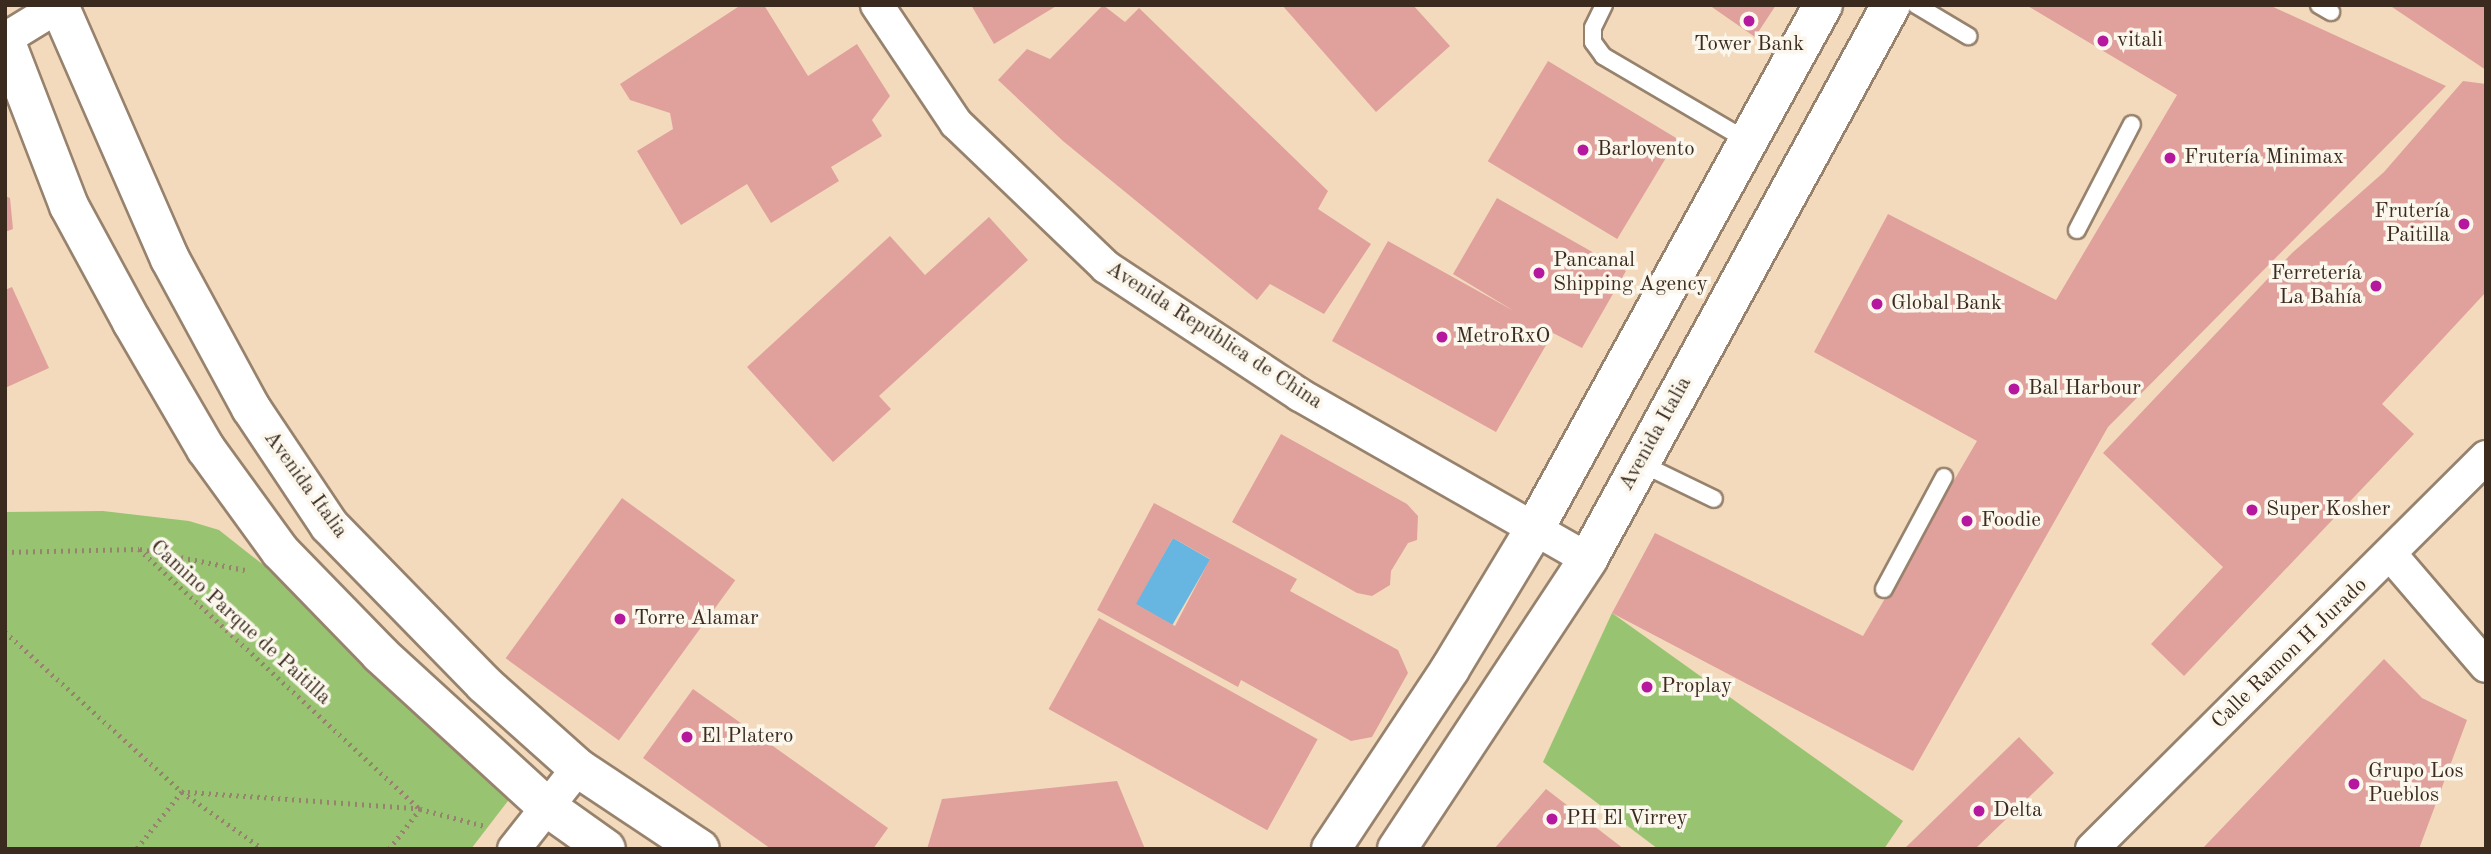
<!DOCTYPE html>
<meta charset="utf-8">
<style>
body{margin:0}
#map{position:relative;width:2491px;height:854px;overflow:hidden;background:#f3dabc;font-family:"Old Standard TT",serif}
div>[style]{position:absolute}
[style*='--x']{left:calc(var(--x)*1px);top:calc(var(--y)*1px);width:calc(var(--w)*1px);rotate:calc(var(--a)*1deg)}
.green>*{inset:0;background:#98c471}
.water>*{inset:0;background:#67b5e1;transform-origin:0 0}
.building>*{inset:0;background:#e0a19d;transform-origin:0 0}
.path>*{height:4.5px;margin-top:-2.25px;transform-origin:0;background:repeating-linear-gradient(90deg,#97826d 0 2px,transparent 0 7px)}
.roads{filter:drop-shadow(2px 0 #97826d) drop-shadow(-2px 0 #97826d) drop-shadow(0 2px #97826d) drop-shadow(0 -2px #97826d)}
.lane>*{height:16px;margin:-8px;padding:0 8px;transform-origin:8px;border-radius:8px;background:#fff}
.street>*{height:32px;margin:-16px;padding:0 16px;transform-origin:16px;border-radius:16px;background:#fff}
.secondary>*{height:38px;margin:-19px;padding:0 19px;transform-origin:19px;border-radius:19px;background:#fff}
.dots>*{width:19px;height:19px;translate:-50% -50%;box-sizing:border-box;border:4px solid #fbf7ec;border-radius:50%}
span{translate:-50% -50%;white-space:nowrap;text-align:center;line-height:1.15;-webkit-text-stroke:7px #fbf7ec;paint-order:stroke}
.poi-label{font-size:21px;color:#3b2a1e}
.left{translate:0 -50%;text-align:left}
.right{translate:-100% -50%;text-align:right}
.street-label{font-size:21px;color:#3b2a1e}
.frame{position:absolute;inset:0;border:7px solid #3b2a1e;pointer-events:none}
</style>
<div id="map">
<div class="green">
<i style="clip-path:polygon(103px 511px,189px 521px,219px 530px,299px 593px,511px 797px,471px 849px,5px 849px,5px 512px)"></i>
<i style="clip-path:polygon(1612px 613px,1903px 821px,1884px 849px,1658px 849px,1543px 762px)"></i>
</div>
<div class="water">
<i style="left:1173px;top:538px;width:43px;height:76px;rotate:30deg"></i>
</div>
<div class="building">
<i style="clip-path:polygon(741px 5px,764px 5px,808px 76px,857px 44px,890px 96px,872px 120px,882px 136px,831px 167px,839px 181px,771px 223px,747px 184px,681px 225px,637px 151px,673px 129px,670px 113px,630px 100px,620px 84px)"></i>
<i style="clip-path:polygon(971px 5px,1058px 5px,994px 44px)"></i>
<i style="clip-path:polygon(1103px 5px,1125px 22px,1139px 8px,1328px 191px,1318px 209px,1371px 244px,1324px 314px,1270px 284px,1257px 300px,1063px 141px,998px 80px,1027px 49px,1050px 59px)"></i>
<i style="clip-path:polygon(1282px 5px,1413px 5px,1450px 46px,1376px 112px)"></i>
<i style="clip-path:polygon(1709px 5px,1776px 5px,1755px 37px)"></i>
<i style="clip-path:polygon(2026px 5px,2269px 5px,2446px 86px,2108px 427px,1913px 771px,1612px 613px,1655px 533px,1863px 636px,1977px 441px,1814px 352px,1888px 214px,2056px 300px,2177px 95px)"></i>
<i style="clip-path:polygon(2389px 5px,2486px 5px,2486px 70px)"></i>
<i style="left:1548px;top:61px;width:151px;height:117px;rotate:31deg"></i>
<i style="clip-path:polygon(2463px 81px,2486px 84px,2486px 292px,2382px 404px,2414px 434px,2184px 676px,2151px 644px,2223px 567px,2103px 453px,2292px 253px,2384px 172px)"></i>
<i style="clip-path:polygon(5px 196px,10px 198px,13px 229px,5px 232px)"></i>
<i style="clip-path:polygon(1497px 198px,1626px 271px,1582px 348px,1553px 333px,1496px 432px,1332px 341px,1388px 241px,1514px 311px,1453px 274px)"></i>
<i style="clip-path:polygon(989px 217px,1028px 260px,879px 396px,891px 409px,833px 462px,747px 367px,890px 236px,925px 275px)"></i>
<i style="clip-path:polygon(12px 287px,49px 368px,5px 388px,5px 290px)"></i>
<i style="clip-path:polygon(1281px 434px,1407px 504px,1418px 516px,1417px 540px,1408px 543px,1391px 571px,1390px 585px,1372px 596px,1357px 593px,1232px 522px)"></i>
<i style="left:622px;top:498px;width:140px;height:198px;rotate:36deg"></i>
<i style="clip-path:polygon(evenodd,1154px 503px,1297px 579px,1290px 591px,1398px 650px,1408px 673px,1372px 737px,1351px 741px,1241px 680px,1238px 687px,1097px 610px,1154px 503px,1173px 538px,1210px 559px,1175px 626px,1136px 604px,1173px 538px)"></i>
<i style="left:1099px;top:618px;width:250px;height:104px;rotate:29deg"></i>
<i style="clip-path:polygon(2384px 659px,2422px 698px,2467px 720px,2419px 849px,2202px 849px)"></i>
<i style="clip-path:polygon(693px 689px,888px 828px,873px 849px,771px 849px,643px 758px)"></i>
<i style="clip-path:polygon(2019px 737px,2054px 773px,1975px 849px,1904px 849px)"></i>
<i style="clip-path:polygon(1117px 781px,1145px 849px,927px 849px,942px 799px)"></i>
<i style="clip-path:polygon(1546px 789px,1624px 849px,1494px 849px)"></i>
</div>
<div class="path">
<i style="--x:140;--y:549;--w:107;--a:11.3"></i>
<i style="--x:5;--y:552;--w:134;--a:-1.3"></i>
<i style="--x:139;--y:549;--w:383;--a:42.8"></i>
<i style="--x:420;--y:809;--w:239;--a:-175.9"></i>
<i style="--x:182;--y:792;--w:73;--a:128.3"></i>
<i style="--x:5;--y:632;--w:239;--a:42.1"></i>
<i style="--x:182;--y:792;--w:99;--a:35.1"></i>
<i style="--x:389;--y:849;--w:51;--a:-52.2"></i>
<i style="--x:420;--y:809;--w:67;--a:14.7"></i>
</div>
<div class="roads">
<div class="lane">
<i style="--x:1604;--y:5;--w:25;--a:116"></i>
<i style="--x:1593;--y:28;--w:14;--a:90"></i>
<i style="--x:1593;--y:42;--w:17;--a:54"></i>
<i style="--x:1603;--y:56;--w:168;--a:30.4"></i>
<i style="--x:1916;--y:5;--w:61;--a:30.8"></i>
<i style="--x:2319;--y:5;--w:14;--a:30"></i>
<i style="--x:2077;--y:230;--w:119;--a:-62.6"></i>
<i style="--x:1640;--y:463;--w:82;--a:25.9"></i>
<i style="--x:1884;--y:589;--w:127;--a:-61.8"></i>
</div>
<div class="street">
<i style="--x:877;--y:5;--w:142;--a:56.2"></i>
<i style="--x:956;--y:123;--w:208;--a:43.8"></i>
<i style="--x:1106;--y:267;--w:232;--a:33.4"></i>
<i style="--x:1300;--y:395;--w:331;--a:29.7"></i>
<i style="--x:5;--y:39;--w:63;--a:-31.4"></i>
<i style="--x:2391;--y:555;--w:146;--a:49.4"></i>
<i style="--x:514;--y:849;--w:103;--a:-51.7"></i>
<i style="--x:2092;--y:849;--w:556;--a:-44.85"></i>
</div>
<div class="secondary">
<i style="--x:59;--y:5;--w:277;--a:66.4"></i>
<i style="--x:170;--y:259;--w:170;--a:61.5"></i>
<i style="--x:251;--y:408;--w:141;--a:56.3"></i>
<i style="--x:329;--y:525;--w:222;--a:45.7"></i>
<i style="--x:484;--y:684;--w:126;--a:41.8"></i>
<i style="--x:578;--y:768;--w:146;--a:33.6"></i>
<i style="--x:5;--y:40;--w:178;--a:68.9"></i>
<i style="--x:69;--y:206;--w:132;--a:61.5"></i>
<i style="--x:132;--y:322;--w:147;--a:59.8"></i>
<i style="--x:206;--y:449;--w:126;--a:54"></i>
<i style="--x:280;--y:551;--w:144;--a:45.8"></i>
<i style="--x:380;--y:654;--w:226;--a:42.5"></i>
<i style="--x:547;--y:807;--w:72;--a:35.4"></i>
<i style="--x:1331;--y:849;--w:216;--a:-56.5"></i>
<i style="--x:1450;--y:669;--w:165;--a:-58.9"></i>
<i style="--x:1535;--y:528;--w:597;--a:-61.16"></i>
<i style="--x:1397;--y:849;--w:347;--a:-56.6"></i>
<i style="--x:1588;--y:559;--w:631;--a:-61.32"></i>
</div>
</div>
<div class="dots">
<i style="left:1749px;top:21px;background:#b5179e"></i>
<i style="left:2103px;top:41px;background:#b5179e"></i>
<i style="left:1583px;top:150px;background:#b5179e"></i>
<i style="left:2170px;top:158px;background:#b5179e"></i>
<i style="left:2464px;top:224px;background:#b5179e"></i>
<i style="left:1539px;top:273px;background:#b5179e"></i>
<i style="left:2376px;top:286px;background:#b5179e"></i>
<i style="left:1877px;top:304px;background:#b5179e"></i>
<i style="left:1442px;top:337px;background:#b5179e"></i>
<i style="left:2014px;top:389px;background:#b5179e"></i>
<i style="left:2252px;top:510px;background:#b5179e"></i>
<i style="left:1967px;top:521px;background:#b5179e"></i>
<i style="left:620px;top:619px;background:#b5179e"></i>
<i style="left:1647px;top:687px;background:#b5179e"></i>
<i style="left:687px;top:737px;background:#b5179e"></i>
<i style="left:2354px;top:784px;background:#b5179e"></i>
<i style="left:1979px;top:811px;background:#b5179e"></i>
<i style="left:1552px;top:819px;background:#b5179e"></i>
</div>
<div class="poi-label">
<span class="left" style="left:2117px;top:41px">vitali</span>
<span style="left:1749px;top:45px">Tower Bank</span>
<span class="left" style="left:1597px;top:150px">Barlovento</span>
<span class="left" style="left:2184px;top:158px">Frutería Minimax</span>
<span class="right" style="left:2450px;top:224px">Frutería<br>Paitilla</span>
<span class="left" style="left:1553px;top:273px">Pancanal<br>Shipping Agency</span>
<span class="right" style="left:2362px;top:286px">Ferretería<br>La Bahía</span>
<span class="left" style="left:1891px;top:304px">Global Bank</span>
<span class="left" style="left:1456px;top:337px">MetroRxO</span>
<span class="left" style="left:2028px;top:389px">Bal Harbour</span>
<span class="left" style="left:2266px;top:510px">Super Kosher</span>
<span class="left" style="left:1981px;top:521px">Foodie</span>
<span class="left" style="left:634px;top:619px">Torre Alamar</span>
<span class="left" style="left:1661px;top:687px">Proplay</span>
<span class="left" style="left:701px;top:737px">El Platero</span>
<span class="left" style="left:2368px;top:784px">Grupo Los<br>Pueblos</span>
<span class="left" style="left:1993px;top:811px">Delta</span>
<span class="left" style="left:1566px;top:819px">PH El Virrey</span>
</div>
<div class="street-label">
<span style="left:1214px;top:336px;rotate:33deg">Avenida República de China</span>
<span style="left:1656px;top:434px;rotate:-61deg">Avenida Italia</span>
<span style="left:305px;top:485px;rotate:54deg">Avenida Italia</span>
<span style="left:240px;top:623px;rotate:42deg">Camino Parque de Paitilla</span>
<span style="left:2290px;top:654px;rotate:-44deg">Calle Ramon H Jurado</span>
</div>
<div class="frame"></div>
</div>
